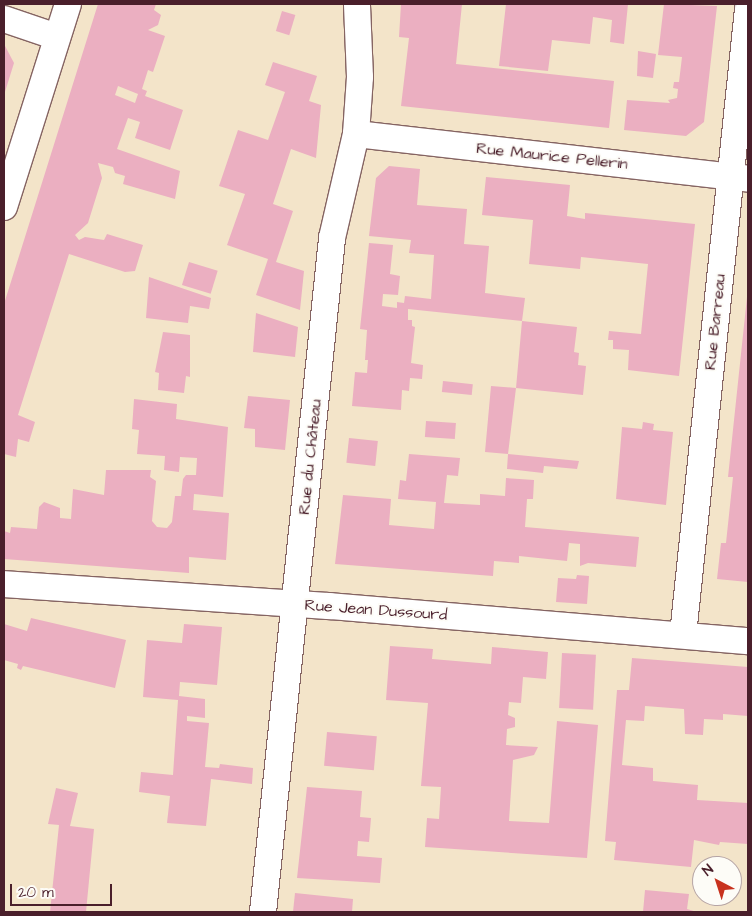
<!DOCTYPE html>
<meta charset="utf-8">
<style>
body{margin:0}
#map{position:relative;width:752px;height:916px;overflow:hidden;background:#f3e4c9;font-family:"Architects Daughter",sans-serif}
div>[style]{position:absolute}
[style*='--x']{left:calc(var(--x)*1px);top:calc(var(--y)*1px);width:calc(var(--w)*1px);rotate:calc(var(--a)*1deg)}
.building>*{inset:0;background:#ebafc1;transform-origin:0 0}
.roads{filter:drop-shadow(1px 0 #856462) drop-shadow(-1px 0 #856462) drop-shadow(0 1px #856462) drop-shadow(0 -1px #856462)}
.street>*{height:26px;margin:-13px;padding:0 13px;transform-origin:13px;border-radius:13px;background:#fff}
span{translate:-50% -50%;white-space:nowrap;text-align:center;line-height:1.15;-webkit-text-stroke:4px #fdfcf7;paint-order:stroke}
.street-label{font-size:16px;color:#4a1f2b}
.frame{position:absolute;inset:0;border:5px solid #4a1f2b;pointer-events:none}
.north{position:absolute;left:692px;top:856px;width:50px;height:50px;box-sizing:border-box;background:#fdfcf7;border:1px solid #b5a4a5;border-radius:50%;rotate:320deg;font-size:14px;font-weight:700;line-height:20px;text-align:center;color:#4a1f2b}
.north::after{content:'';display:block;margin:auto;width:18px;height:22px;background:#c8321e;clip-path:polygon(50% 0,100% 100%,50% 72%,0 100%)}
.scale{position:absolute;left:10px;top:884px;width:102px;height:22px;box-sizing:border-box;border:2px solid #4a1f2b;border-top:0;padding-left:6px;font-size:15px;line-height:18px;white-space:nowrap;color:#4a1f2b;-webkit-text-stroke:4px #fdfcf7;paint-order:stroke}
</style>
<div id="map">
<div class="building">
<i style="clip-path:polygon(evenodd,98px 4px,156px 4px,154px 10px,161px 15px,158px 25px,148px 30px,165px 36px,153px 72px,148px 70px,142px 89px,147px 91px,145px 96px,183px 110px,170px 150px,135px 138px,140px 122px,128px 118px,117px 149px,180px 171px,175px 199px,123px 184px,125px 176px,115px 173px,113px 167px,98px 163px,102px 178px,88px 223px,75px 235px,79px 240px,85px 237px,104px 240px,107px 234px,143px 245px,135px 271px,125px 272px,69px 254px,18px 415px,35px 422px,29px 442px,18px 439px,16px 457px,4px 454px,4px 304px,98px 4px,118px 86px,138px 94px,135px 103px,115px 95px,118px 86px)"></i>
<i style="clip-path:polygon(401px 4px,462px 4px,456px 64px,614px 81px,609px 128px,401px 106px,409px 38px,399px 37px)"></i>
<i style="clip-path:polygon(506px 4px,628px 4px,624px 44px,610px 42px,612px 20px,593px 17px,590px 44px,552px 40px,548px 71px,499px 66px)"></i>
<i style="clip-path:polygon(664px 4px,717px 6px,704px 122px,686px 136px,624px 130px,627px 100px,670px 103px,668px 100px,677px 98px,678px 89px,673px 88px,674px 82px,679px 82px,682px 57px,658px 55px)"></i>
<i style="left:282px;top:11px;width:14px;height:21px;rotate:17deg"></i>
<i style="clip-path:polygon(4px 44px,14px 63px,4px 95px)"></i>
<i style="clip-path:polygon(638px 51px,656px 54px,653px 78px,637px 76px)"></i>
<i style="clip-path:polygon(273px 62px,317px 76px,309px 101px,321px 105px,316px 158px,291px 149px,273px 204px,293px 211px,276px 262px,304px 271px,300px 310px,256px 295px,268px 259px,227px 245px,245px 194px,219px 186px,238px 130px,268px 140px,285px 92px,265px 85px)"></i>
<i style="clip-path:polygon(389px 166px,420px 169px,417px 205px,467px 209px,464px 244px,489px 246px,485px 293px,525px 298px,522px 321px,408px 309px,408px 320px,412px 320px,412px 326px,415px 327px,411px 363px,423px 365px,422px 379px,410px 378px,409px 391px,402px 390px,401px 410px,352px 406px,355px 372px,367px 373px,368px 360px,365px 360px,367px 330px,360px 329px,369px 243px,393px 245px,390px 274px,400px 276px,398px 295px,383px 294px,382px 306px,397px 308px,397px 302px,404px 303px,405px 296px,431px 299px,434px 255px,409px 253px,411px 240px,369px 236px,376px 178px)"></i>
<i style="clip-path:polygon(486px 177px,570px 185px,567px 216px,585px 219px,585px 213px,695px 224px,679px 376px,628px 370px,629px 350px,613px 349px,613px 340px,608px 340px,609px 331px,641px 334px,648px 264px,581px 257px,580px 269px,529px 264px,533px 220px,482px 215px)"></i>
<i style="left:189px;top:262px;width:30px;height:24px;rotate:17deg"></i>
<i style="clip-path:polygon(149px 277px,211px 298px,209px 309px,190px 306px,188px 323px,146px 318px)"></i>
<i style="clip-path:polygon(747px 297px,748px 297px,748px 582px,717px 579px,721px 543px,726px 543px,733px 477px,728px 477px)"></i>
<i style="clip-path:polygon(256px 313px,298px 327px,295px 357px,253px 352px)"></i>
<i style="clip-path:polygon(522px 321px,577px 327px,574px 352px,579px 353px,578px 365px,586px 366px,583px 395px,516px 388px,508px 454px,579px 461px,577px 469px,544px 466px,543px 473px,507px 469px,508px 454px,485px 452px,491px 386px,516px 388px)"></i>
<i style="clip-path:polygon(163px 332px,190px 335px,190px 377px,186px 376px,184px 393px,158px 390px,159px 373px,155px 372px)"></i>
<i style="left:443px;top:381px;width:30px;height:11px;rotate:6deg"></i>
<i style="clip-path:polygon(248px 396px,290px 400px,285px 450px,255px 447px,255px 429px,244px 428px)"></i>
<i style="clip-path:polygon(134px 399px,177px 404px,176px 419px,228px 427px,223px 497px,194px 494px,193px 510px,229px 513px,226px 560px,189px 557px,189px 573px,4px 559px,4px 531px,10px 533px,11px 527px,37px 529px,39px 507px,44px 502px,60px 508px,60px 518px,71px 519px,73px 489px,104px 495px,106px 470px,151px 470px,150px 477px,156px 481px,152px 521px,157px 527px,167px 528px,172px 522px,175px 496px,181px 496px,183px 479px,186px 475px,196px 475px,197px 458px,180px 457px,179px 472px,164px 470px,165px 456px,137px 454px,139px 430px,132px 429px)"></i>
<i style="left:426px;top:421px;width:30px;height:16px;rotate:4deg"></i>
<i style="clip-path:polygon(643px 422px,654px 424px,653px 430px,673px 432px,666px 505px,616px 499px,622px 427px,642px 429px)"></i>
<i style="left:349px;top:438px;width:29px;height:25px;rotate:6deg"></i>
<i style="clip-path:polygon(409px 454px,460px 458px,458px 476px,447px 475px,444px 503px,480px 505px,480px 494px,505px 496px,506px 478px,534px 480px,533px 499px,527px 499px,525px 527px,639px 537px,636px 567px,588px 563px,580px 566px,580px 544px,569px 543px,567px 561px,519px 556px,519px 563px,494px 561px,493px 576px,335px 564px,343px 495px,391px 499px,389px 525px,434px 529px,436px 502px,398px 499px,400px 480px,406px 481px)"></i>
<i style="clip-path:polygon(577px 575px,589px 576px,587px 604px,556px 602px,558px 578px,576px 579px)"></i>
<i style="clip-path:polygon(31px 618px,126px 640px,115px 688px,23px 666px,21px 670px,17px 668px,18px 664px,4px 660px,4px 624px,27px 631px)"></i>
<i style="clip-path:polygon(184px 624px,222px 627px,217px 685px,180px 682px,179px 696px,205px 699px,205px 718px,187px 716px,187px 721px,209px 723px,205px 767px,219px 768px,220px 764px,253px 768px,252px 784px,211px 779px,206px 826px,167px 823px,170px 796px,139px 792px,141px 772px,173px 775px,178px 700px,143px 697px,147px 640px,182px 643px)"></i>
<i style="clip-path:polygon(390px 646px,433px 649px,432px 659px,491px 664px,492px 647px,548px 652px,546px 679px,523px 677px,521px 703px,509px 702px,508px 715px,515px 718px,515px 727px,507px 729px,506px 745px,538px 747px,534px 755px,513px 760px,509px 821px,549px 823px,557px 721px,598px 725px,587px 858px,425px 847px,427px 818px,439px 819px,441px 787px,421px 786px,428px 703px,386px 700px)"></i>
<i style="left:562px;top:653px;width:34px;height:55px;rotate:3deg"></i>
<i style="clip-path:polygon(632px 658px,748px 667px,748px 716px,723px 714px,723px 720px,704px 719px,703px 735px,685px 734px,684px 709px,645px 706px,644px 721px,626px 720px,622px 765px,653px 768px,653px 781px,698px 785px,697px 800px,748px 803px,748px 844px,720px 842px,719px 845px,694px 840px,691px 867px,614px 860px,616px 842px,605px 841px,617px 690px,629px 690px)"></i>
<i style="left:327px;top:732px;width:50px;height:34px;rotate:5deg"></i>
<i style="clip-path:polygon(307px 787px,362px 791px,360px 817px,371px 818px,369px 842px,358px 841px,357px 856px,382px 858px,380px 883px,297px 878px)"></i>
<i style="clip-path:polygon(56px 788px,78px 793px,70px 826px,94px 829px,86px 912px,50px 912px,59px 825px,48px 824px)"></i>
<i style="clip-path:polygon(645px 890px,689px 894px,687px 909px,697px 912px,643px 912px)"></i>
<i style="clip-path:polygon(295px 893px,353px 899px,352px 912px,293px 912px)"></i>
</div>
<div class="roads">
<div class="street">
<i style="--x:4;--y:19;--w:56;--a:18.8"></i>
<i style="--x:356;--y:134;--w:395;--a:6.5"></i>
<i style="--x:4;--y:207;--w:213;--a:-72.5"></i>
<i style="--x:4;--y:584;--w:326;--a:3.9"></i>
<i style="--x:329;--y:606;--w:420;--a:4.8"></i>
<i style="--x:683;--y:635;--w:629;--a:-84.07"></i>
<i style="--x:263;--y:912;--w:678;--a:-84.15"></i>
<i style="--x:332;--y:238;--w:107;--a:-77"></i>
<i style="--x:356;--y:134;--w:57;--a:-86"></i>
<i style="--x:360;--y:77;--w:73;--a:-92.4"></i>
</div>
</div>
<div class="street-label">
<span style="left:552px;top:156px;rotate:6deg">Rue Maurice Pellerin</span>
<span style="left:715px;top:322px;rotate:-84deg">Rue Barreau</span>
<span style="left:310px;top:457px;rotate:-84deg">Rue du Château</span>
<span style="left:376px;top:610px;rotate:4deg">Rue Jean Dussourd</span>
</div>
<div class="frame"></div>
<div class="north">N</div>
<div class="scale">20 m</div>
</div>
